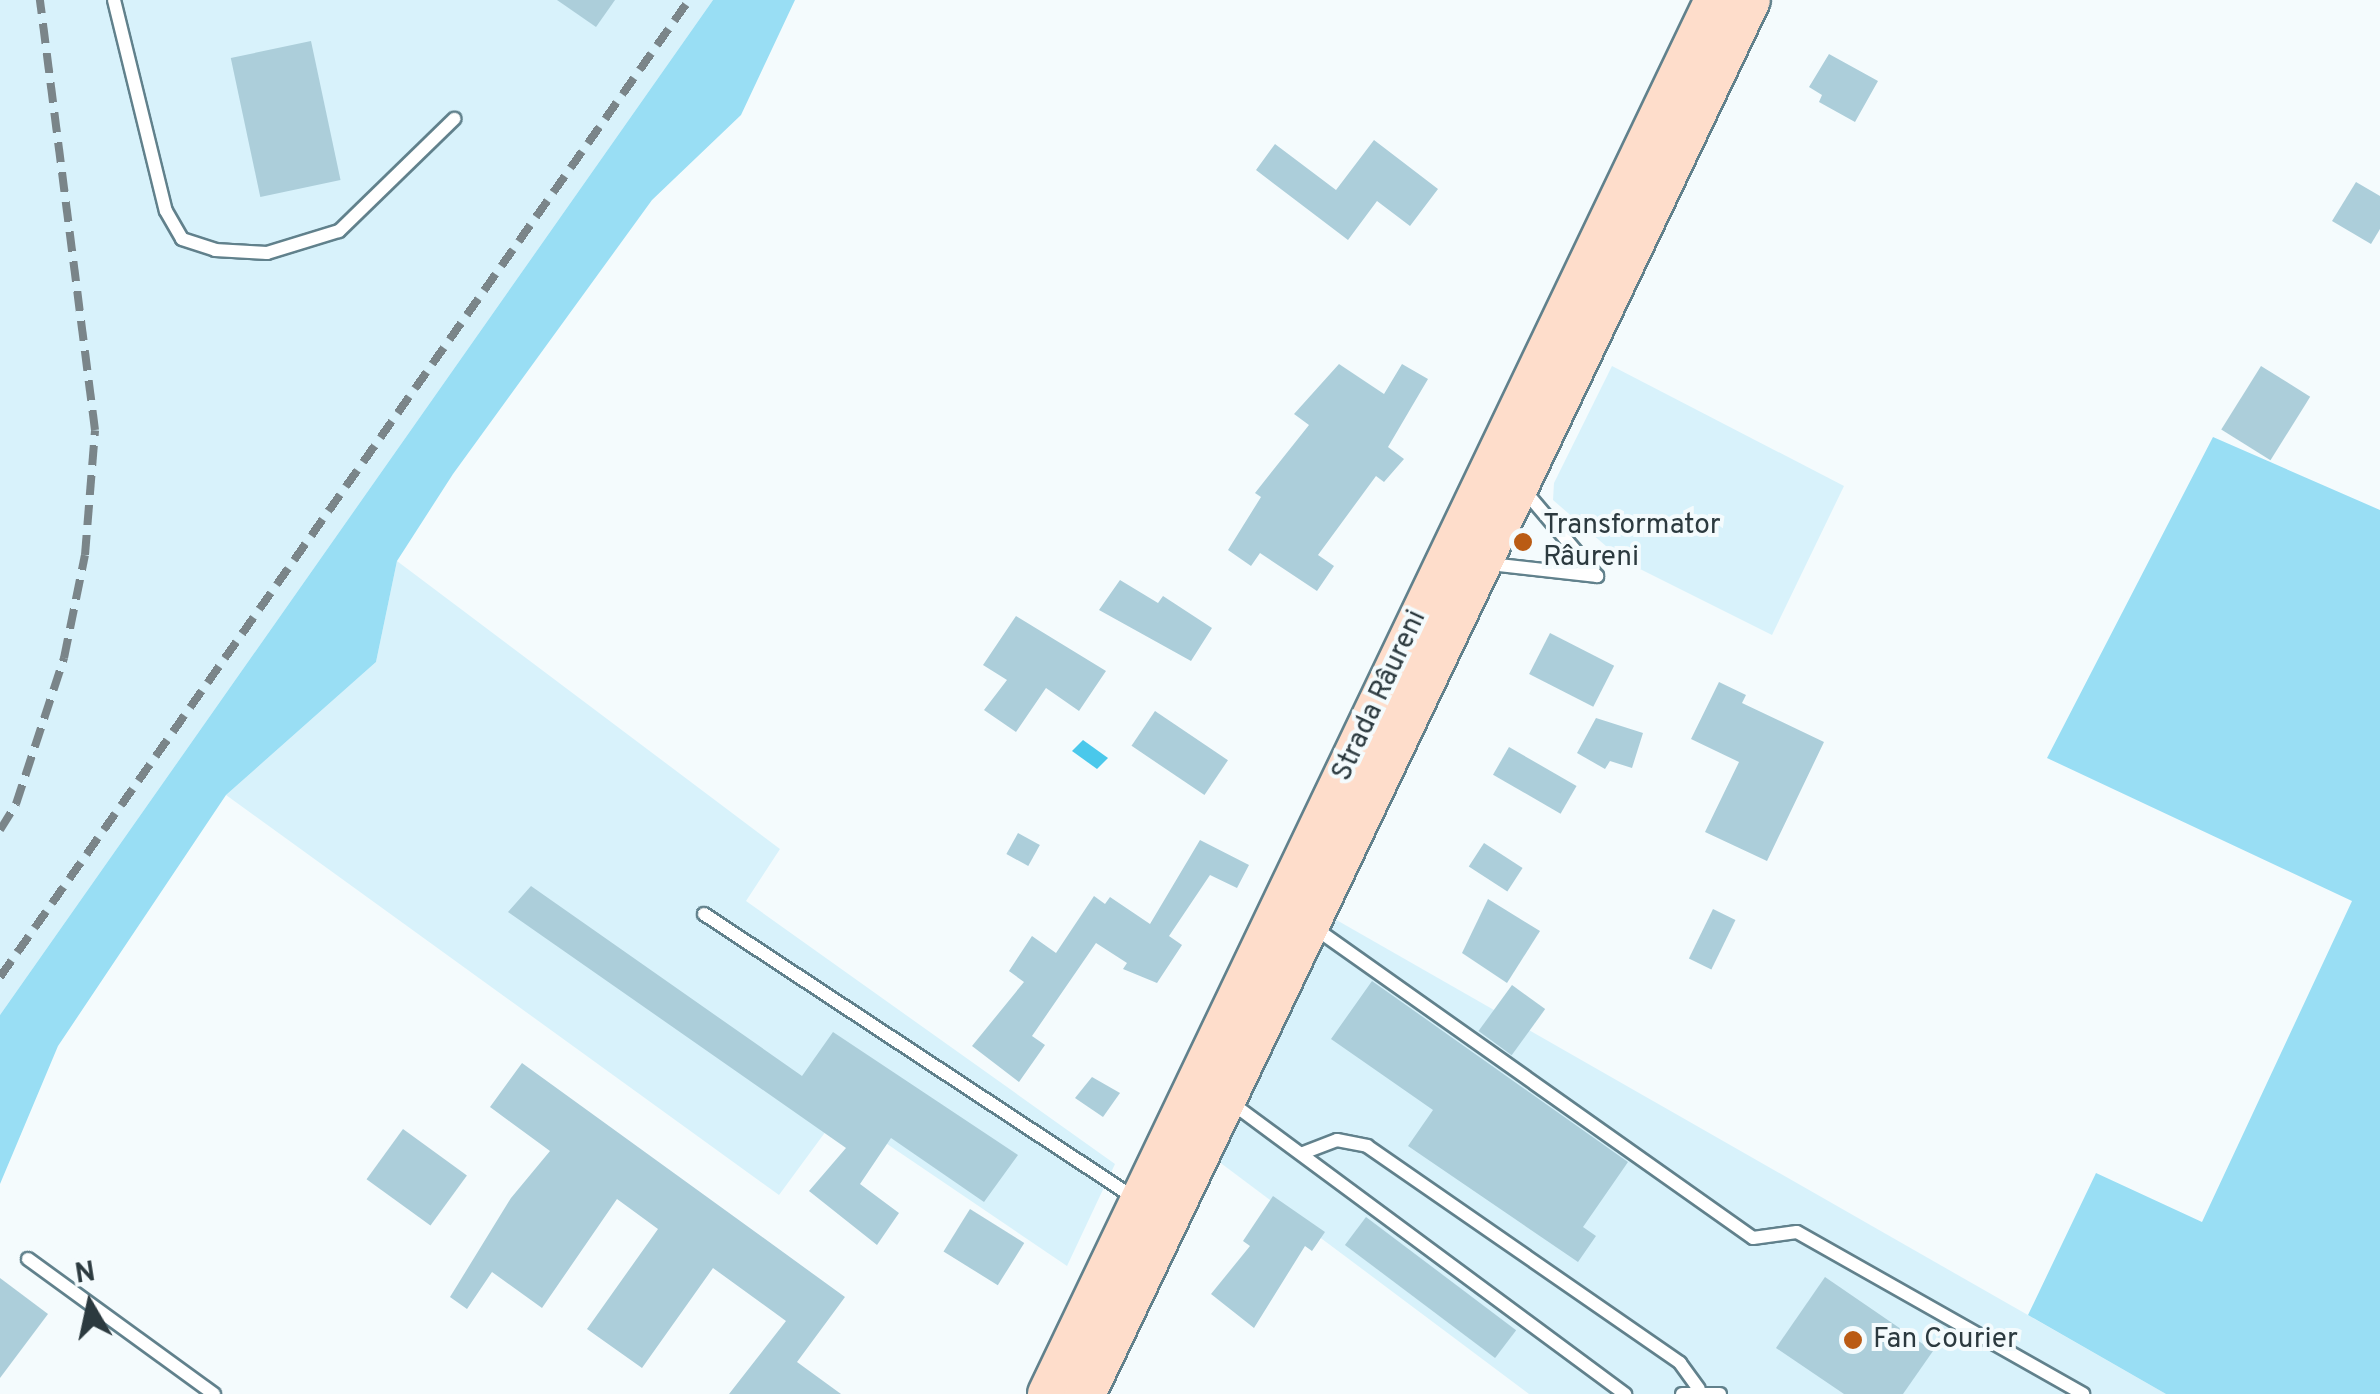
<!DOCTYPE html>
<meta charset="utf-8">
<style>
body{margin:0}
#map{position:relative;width:2380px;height:1394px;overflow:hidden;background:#f4fbfd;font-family:Overpass,sans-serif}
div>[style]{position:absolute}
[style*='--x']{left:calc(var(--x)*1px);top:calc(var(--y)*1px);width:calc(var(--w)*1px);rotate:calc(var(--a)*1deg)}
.built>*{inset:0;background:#d8f2fb}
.green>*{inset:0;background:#99def4}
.water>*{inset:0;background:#4ac8eb}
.building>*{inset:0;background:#acceda;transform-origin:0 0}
.roads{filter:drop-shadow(2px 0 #61818c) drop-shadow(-2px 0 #61818c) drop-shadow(0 2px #61818c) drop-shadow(0 -2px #61818c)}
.service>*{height:12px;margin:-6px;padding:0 6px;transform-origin:6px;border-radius:6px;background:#fff}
.primary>*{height:40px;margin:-20px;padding:0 20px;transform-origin:20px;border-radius:20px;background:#feddcb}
.rail>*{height:8px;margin-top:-4px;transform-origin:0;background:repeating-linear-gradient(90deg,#7a8589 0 20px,transparent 0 30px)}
.dots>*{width:28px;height:28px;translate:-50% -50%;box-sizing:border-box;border:5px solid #f4fbfd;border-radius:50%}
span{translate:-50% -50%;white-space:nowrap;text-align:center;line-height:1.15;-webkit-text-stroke:8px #f4fbfd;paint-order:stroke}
.poi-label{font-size:28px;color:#2c3a3f}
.left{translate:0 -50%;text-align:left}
.street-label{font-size:28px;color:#2c3a3f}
.north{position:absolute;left:40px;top:1254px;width:100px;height:100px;-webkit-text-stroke:8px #f4fbfd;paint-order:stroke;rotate:351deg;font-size:28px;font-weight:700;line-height:40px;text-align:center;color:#2c3a3f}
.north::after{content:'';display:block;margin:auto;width:35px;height:45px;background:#2c3a3f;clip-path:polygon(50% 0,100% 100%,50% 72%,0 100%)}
</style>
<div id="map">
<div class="built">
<i style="clip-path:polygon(0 0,713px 0,0 1015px)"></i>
<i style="clip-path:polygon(1612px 366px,1844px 486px,1772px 635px,1622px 560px,1553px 500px,1554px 483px)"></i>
<i style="clip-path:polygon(397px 561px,780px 849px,746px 901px,1115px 1164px,1067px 1266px,840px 1112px,779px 1195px,226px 795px,376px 662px)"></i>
<i style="clip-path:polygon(1326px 914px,2166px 1394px,1529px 1394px,1210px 1155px)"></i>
</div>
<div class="green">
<i style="clip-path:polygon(713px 0,795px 0,741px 115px,652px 200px,453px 474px,397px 561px,376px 662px,226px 795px,58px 1046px,0 1184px,0 1015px)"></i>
<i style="clip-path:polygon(2213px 437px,2380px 510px,2380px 1394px,2166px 1394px,2028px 1315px,2096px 1173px,2202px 1222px,2352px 901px,2047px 758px)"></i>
</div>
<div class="water">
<i style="clip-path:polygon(1083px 740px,1108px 758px,1097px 769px,1072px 751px)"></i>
</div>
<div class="building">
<i style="clip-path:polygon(557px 0,615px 0,596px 27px)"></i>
<i style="left:311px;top:41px;width:142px;height:82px;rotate:78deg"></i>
<i style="clip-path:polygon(1829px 54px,1878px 81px,1855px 122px,1819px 102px,1822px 95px,1809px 87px)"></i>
<i style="clip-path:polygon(1374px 140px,1438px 189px,1410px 226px,1377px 201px,1348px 240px,1256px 170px,1275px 144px,1336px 190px)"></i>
<i style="clip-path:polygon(2356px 182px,2380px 196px,2380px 229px,2371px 244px,2332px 221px)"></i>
<i style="clip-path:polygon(1339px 364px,1384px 394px,1402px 364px,1428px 379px,1388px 447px,1404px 459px,1384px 482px,1376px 476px,1318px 555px,1334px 566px,1317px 591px,1260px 553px,1251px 566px,1228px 550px,1261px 497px,1255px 493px,1309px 425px,1294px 414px)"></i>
<i style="left:2261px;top:366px;width:58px;height:75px;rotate:32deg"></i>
<i style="clip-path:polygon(1120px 580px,1158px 603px,1163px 596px,1212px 628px,1191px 661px,1099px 610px)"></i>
<i style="clip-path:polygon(1016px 616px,1106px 671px,1079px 711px,1046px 688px,1016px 732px,984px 710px,1007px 680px,983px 665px)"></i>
<i style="left:1550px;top:633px;width:72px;height:46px;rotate:27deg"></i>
<i style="clip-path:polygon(1719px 682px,1746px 695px,1742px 703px,1824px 742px,1767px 861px,1705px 832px,1739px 762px,1691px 739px)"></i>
<i style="left:1155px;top:711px;width:88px;height:42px;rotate:34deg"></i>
<i style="clip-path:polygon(1596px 718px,1643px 733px,1632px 768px,1610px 761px,1605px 769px,1577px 753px)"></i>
<i style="left:1509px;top:747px;width:78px;height:32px;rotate:30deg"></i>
<i style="left:1018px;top:833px;width:25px;height:24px;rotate:29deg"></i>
<i style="clip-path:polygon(1200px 840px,1249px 865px,1237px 888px,1210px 875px,1169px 936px,1182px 945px,1157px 983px,1123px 969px,1127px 963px,1096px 943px,1032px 1036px,1045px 1045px,1019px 1082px,972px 1046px,1024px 982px,1009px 971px,1032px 936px,1056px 953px,1094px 896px,1105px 904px,1110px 897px,1150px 924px)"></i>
<i style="left:1484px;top:843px;width:46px;height:28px;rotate:33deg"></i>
<i style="clip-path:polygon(531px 886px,802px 1076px,833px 1032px,1018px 1155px,984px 1202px,891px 1138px,860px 1184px,899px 1213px,877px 1245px,809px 1191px,846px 1148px,508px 912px)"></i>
<i style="clip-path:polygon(1488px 899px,1540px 931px,1507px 983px,1462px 953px)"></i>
<i style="left:1713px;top:909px;width:25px;height:55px;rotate:26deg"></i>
<i style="clip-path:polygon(1372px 981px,1628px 1162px,1583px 1227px,1596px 1236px,1578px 1262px,1408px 1146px,1433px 1110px,1331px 1039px)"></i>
<i style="left:1512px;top:985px;width:41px;height:57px;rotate:36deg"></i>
<i style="clip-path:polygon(522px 1063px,845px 1297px,797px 1362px,841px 1394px,729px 1394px,786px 1321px,713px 1268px,642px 1368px,587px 1329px,658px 1229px,617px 1199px,542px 1308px,492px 1272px,467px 1309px,450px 1297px,511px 1198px,550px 1151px,490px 1107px)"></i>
<i style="clip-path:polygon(1092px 1077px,1120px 1093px,1103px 1117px,1075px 1098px)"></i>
<i style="left:403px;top:1129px;width:79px;height:62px;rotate:36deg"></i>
<i style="clip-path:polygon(1273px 1196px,1325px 1232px,1312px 1251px,1305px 1246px,1254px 1328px,1211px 1294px,1250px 1246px,1243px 1241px)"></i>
<i style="left:970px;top:1209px;width:64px;height:50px;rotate:32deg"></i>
<i style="left:1366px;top:1217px;width:188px;height:35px;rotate:37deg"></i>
<i style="clip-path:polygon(1825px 1277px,1933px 1351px,1903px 1394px,1844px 1394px,1776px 1348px)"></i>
<i style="clip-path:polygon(0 1278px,48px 1314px,0 1378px)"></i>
</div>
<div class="roads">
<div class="service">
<i style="--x:114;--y:0;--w:217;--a:76.2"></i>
<i style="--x:166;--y:211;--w:32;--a:60"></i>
<i style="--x:182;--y:239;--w:35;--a:18"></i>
<i style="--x:215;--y:250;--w:52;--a:3.3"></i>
<i style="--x:267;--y:253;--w:75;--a:-17"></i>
<i style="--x:339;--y:231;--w:161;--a:-44.2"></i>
<i style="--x:1524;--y:490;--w:113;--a:49.7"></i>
<i style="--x:1490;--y:564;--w:108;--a:6.4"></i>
<i style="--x:704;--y:914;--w:518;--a:33.41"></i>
<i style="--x:1312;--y:926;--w:540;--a:35.28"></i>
<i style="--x:1753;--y:1238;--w:44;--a:-7.8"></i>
<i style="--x:1797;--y:1232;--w:329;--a:29.5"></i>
<i style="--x:1229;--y:1101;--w:493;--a:36.5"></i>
<i style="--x:1303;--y:1153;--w:36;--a:-21"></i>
<i style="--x:1337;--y:1140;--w:31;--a:11"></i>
<i style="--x:1367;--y:1146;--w:381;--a:34.7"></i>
<i style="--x:1680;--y:1363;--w:32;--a:54"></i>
<i style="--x:28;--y:1259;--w:230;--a:36"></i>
<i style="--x:1682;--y:1394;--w:38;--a:0"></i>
</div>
<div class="primary">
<i style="--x:1048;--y:1394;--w:1545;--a:-64.43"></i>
<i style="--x:1085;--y:1394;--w:1544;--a:-64.5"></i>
</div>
</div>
<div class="rail">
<i style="--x:0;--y:830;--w:31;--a:-58"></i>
<i style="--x:16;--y:804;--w:154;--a:-71.8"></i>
<i style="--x:64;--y:658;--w:105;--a:-78.5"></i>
<i style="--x:85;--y:555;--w:125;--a:-85.4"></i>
<i style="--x:95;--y:430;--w:434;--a:-97.3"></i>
<i style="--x:0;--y:977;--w:1196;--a:-54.81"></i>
</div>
<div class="dots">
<i style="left:1523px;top:542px;background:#ba5b14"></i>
<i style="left:1853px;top:1340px;background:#ba5b14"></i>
</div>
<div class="poi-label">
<span class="left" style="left:1543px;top:542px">Transformator<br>Râureni</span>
<span class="left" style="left:1873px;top:1340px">Fan Courier</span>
</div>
<div class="street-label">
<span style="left:1380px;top:696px;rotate:-65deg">Strada Râureni</span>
</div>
<div class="north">N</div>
</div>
